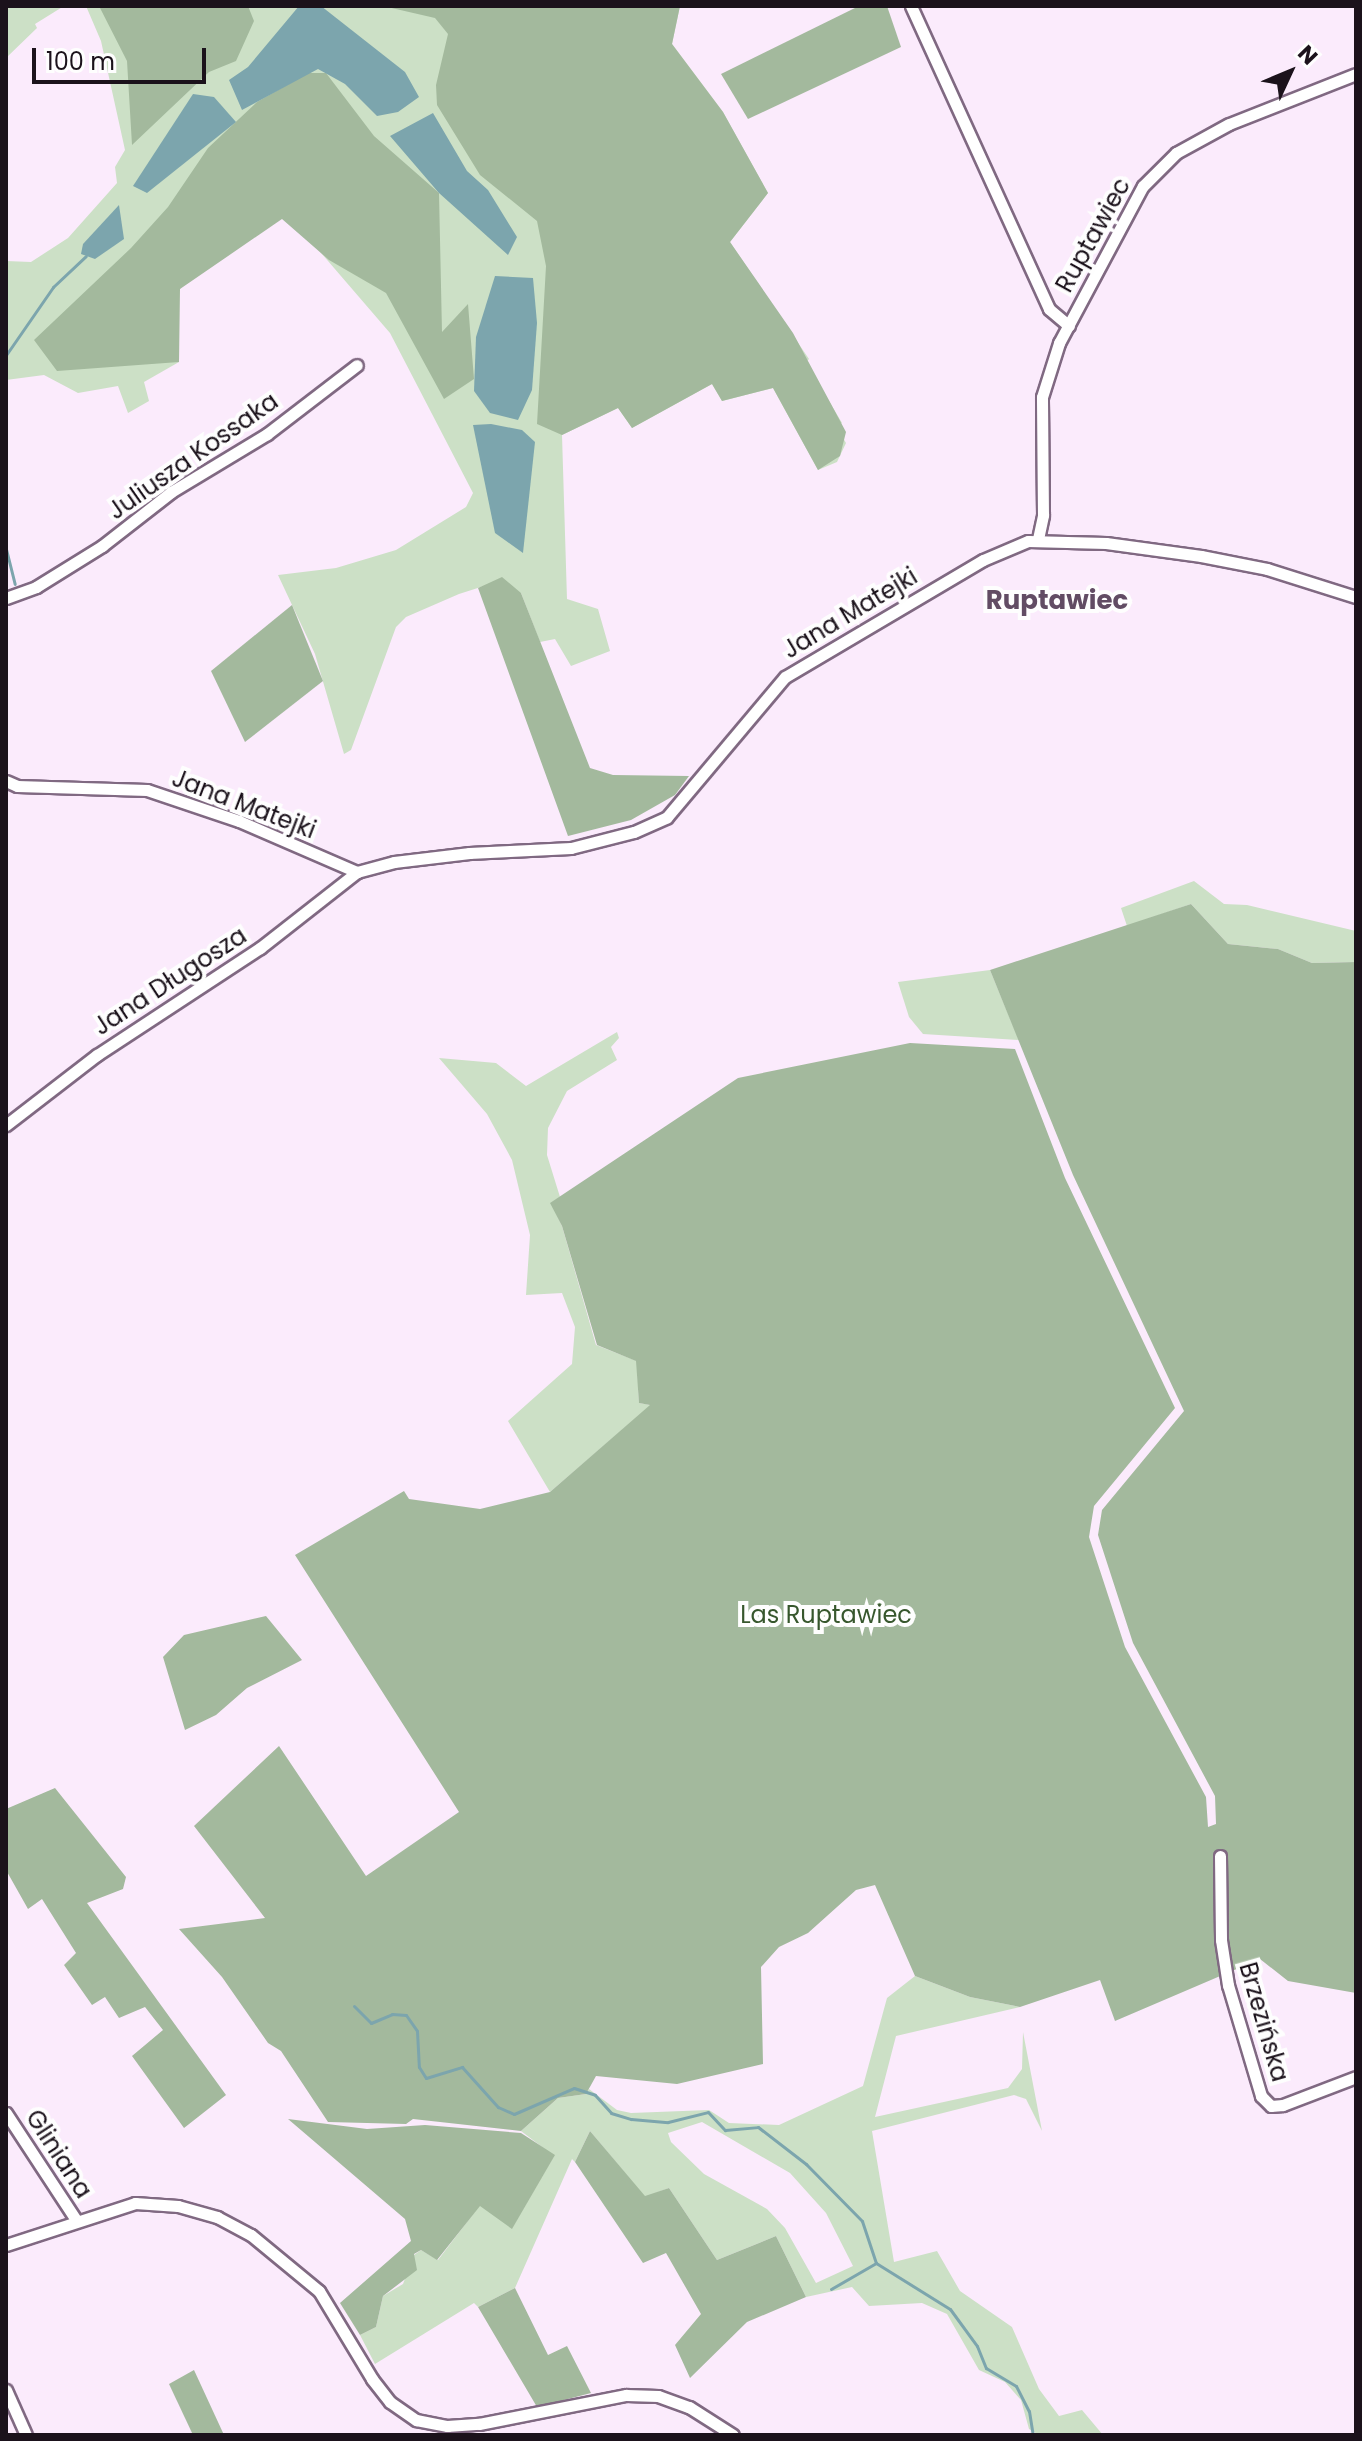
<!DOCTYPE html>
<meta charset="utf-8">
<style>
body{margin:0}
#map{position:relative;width:1362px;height:2441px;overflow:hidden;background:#fbebfc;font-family:Poppins,sans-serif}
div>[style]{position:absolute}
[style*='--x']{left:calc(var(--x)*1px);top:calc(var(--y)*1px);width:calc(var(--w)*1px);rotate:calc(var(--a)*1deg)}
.green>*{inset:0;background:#cce0c6}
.forest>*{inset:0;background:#a3b99d}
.water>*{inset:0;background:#7ca5ad}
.stream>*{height:3px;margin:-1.5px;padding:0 1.5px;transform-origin:1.5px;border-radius:1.5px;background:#7ca5ad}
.roads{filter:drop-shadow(2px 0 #806982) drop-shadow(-2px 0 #806982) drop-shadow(0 2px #806982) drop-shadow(0 -2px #806982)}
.street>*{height:11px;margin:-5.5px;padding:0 5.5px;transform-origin:5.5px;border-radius:5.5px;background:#fff}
span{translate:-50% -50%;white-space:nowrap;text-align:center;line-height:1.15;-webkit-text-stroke:8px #fefefe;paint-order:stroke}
.street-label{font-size:24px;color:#1b121b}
.park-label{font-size:24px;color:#37572d}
.neighbourhood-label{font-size:26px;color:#624c64;font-weight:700}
.frame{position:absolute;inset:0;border:8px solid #1b121b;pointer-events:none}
.north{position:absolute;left:1250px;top:32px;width:80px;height:80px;-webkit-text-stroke:6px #fefefe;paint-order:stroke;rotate:46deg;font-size:22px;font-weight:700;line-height:32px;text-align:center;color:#1b121b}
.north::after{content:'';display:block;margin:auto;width:28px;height:36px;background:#1b121b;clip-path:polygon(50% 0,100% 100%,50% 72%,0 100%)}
.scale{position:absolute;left:32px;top:48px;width:174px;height:36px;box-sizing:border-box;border:4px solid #1b121b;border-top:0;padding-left:10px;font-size:24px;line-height:28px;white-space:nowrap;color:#1b121b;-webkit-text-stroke:6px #fefefe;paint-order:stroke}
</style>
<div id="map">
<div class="green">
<i style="clip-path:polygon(6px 6px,64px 6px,35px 24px,37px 28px,6px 58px)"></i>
<i style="clip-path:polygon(86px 6px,680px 6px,672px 44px,723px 112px,768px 193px,730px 242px,809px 359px,806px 362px,842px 423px,836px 426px,846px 443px,837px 462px,818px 470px,773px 388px,722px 401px,712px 384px,632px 428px,618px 408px,562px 435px,567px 599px,598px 609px,610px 651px,571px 666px,555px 639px,540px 642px,521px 593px,484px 586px,459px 594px,406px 617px,396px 627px,351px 750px,344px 754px,315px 654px,278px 575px,336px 568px,396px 550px,466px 507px,473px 493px,390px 333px,291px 218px,282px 218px,183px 283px,161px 326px,179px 362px,144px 382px,149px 401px,128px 413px,118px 386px,78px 393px,44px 375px,6px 380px,6px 261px,31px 262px,68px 238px,117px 183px,115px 167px,125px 150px,101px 41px)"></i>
<i style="clip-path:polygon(1194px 881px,1224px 904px,1247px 905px,1356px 931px,1356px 962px,1312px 963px,1278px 949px,1228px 944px,1191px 904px,1127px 926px,1121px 908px)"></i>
<i style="clip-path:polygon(990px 970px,1019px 1040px,923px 1034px,909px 1017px,898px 982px)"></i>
<i style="clip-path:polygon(617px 1032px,619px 1038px,611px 1047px,617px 1060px,567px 1091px,548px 1128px,547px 1155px,560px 1197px,551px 1203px,562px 1226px,596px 1345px,637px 1361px,639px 1403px,651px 1405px,550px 1492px,508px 1421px,572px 1364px,575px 1327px,562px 1293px,526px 1295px,530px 1235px,512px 1160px,487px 1114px,439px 1058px,496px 1063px,526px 1086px)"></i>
<i style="clip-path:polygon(evenodd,915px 1976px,970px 1997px,1020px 2007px,896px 2036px,875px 2117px,1008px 2088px,1022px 2069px,1023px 2032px,1042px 2131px,1026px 2099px,1014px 2095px,872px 2131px,894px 2262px,937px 2251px,960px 2291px,1012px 2327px,1039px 2389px,1059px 2416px,1082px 2410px,1103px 2435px,1039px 2435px,1029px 2429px,1021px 2400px,1005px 2382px,979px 2370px,947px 2314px,922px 2303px,869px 2306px,852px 2287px,806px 2297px,776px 2236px,717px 2260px,669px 2188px,645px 2197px,590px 2131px,575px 2162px,572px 2159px,515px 2288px,478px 2307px,474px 2303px,375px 2364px,360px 2335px,376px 2327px,383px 2296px,403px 2284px,414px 2255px,421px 2250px,438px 2260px,480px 2205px,512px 2228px,554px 2156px,521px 2131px,558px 2098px,586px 2094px,589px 2089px,617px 2110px,631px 2113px,709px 2110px,729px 2123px,779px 2125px,863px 2086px,887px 1998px,915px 1976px,702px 2122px,790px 2173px,826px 2213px,853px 2266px,816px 2283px,785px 2228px,767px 2209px,704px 2174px,671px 2142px,668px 2133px,702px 2122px)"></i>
</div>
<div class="forest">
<i style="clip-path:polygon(99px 6px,248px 6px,254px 21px,236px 61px,209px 72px,132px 145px,127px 61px)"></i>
<i style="clip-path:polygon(383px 6px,680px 6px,672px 44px,723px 112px,768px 193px,730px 242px,793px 333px,846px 432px,840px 456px,818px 470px,773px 388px,722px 401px,712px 384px,632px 428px,618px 408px,562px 435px,537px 424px,546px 266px,537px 221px,480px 175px,437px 105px,436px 85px,448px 34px,435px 18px)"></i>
<i style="clip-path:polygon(859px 6px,887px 6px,901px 47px,748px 119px,721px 74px)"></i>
<i style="clip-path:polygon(308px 73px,326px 73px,374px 136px,439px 193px,442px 332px,468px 304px,474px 379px,444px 399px,386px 293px,329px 260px,282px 219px,180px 289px,179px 362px,57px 371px,34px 340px,131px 248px,168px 207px,208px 148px,257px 102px)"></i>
<i style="clip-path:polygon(502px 577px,521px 593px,590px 768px,613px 775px,689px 776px,675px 795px,631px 820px,568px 836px,478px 588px)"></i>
<i style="clip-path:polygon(292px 605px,323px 681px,245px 742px,211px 671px)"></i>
<i style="clip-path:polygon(1191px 904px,1228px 944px,1278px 949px,1312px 963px,1356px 962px,1356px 1993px,1288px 1981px,1260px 1959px,1115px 2021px,1100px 1980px,1020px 2007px,970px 1997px,915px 1976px,875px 1885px,856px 1890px,808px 1933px,779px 1947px,761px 1967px,763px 2064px,677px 2084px,596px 2076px,586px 2094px,558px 2098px,521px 2131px,413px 2119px,406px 2124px,328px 2122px,281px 2051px,268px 2043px,222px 1977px,179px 1929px,265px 1918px,194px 1826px,279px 1746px,366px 1876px,459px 1812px,295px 1555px,404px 1491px,409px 1499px,480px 1509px,550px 1492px,650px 1405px,639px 1403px,636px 1361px,597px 1345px,562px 1226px,550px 1203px,738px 1078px,910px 1043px,1015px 1049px,1065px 1178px,1175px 1408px,1094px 1506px,1089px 1537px,1125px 1647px,1206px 1797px,1208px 1827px,1216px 1824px,1215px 1796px,1133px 1643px,1098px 1535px,1102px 1510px,1184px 1411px,1073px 1175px,990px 970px)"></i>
<i style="clip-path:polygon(266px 1616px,302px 1660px,247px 1688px,216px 1715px,185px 1730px,163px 1657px,184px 1635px)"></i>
<i style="clip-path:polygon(55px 1788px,126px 1877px,123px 1889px,87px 1903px,226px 2095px,184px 2128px,132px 2056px,163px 2030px,145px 2007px,119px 2018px,105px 1997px,92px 2005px,64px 1965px,76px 1953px,42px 1899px,28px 1909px,6px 1870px,6px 1809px)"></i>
<i style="clip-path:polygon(288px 2119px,367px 2129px,425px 2125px,521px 2133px,555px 2155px,512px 2229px,480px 2206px,437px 2260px,421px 2250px,414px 2254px,417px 2270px,383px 2296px,376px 2327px,360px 2335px,340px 2303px,411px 2241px,405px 2219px)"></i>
<i style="clip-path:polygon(590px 2131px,645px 2196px,669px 2188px,717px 2260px,776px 2236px,806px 2297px,747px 2322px,690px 2378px,675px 2345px,701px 2314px,666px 2253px,643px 2263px,575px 2162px)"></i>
<i style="clip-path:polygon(515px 2288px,548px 2355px,567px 2346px,591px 2393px,537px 2407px,478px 2307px)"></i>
<i style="clip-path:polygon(194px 2370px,224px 2435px,193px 2435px,169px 2384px)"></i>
</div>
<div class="water">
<i style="clip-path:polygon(299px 6px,321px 6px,405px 72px,419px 97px,398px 112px,377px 116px,345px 84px,318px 69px,242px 110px,229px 80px,248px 67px)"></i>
<i style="clip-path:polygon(193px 94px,214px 97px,236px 122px,147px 193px,133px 186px)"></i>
<i style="clip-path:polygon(433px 113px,467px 171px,488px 190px,517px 237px,508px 255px,439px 193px,390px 136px)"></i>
<i style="clip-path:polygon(119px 205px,124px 239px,95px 259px,81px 254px,83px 244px)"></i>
<i style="clip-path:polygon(495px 276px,533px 278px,537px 323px,532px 390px,518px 420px,490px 413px,474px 391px,476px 337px)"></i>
<i style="clip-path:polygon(491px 424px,522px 430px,535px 442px,523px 553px,495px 533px,473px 425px)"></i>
</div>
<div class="stream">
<i style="--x:6;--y:355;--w:83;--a:-55.3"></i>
<i style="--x:53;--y:287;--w:45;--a:-43.2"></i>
<i style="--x:6;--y:549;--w:36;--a:76"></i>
<i style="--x:354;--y:2006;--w:24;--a:45"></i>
<i style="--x:371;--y:2023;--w:23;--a:-23"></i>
<i style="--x:392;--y:2014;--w:14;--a:4"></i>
<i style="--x:406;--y:2015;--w:19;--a:55"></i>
<i style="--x:417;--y:2031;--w:36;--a:87"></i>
<i style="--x:419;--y:2067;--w:13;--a:58"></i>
<i style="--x:426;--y:2078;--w:38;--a:-17"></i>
<i style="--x:462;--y:2067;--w:54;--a:48"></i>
<i style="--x:498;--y:2107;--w:17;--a:24"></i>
<i style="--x:514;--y:2114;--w:65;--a:-23.4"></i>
<i style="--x:574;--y:2088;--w:22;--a:18"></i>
<i style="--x:595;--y:2095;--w:24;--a:48"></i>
<i style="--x:611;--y:2113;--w:21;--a:17"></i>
<i style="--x:631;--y:2119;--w:37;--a:5"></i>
<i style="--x:668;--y:2122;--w:41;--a:-14"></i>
<i style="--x:708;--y:2112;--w:25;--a:47"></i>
<i style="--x:725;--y:2130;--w:33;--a:-5"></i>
<i style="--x:758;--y:2127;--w:61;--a:37.6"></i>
<i style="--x:806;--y:2164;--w:80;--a:45.5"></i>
<i style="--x:862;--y:2221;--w:44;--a:71.6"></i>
<i style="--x:876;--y:2263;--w:87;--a:31.9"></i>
<i style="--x:950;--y:2309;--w:46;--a:53.9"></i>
<i style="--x:977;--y:2346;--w:24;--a:68"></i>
<i style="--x:986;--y:2368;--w:35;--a:31"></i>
<i style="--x:1016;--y:2386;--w:28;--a:63"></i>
<i style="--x:1029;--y:2411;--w:24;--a:81"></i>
<i style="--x:831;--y:2289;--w:52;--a:-30"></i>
</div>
<div class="roads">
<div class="street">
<i style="--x:911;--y:6;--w:333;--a:65.5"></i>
<i style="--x:1049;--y:309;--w:26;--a:40"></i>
<i style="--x:1038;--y:539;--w:25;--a:-78"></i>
<i style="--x:1043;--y:515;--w:118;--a:-90.5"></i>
<i style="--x:1042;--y:397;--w:57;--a:-72.5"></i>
<i style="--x:1059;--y:343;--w:178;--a:-61.9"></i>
<i style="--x:1143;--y:186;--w:47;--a:-45"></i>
<i style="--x:1176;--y:153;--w:60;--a:-28.7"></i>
<i style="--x:1229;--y:124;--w:136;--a:-21.5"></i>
<i style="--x:6;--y:598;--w:32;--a:-20"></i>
<i style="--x:36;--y:587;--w:78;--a:-31.8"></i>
<i style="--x:102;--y:546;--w:88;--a:-38"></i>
<i style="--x:171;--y:492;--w:112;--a:-31.1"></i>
<i style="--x:267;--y:434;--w:113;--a:-37.5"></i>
<i style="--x:6;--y:781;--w:12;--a:24"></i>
<i style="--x:17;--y:786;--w:130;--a:1.8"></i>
<i style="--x:147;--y:790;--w:97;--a:18.6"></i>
<i style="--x:239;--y:821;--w:129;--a:23.4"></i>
<i style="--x:357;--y:872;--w:38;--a:-15"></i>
<i style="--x:394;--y:862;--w:76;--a:-6.8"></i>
<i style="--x:469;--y:853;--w:102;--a:-2.8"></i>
<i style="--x:571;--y:848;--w:65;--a:-14.3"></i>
<i style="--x:634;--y:832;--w:36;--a:-24"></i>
<i style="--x:667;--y:817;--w:183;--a:-49.9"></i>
<i style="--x:785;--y:677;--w:230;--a:-30.6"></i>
<i style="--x:983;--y:560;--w:49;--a:-22.9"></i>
<i style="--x:1028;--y:541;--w:78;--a:1.5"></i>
<i style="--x:1106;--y:543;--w:96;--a:7.8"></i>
<i style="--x:1201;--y:556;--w:67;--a:11.1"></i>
<i style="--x:1267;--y:569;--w:93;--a:17.5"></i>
<i style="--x:6;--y:1125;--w:115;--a:-37.6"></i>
<i style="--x:97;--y:1055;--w:195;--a:-33.3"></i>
<i style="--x:260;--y:948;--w:123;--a:-38.1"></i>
<i style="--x:1220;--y:1856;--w:84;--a:89.3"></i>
<i style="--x:1221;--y:1940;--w:46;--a:81.2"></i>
<i style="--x:1228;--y:1985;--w:116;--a:73.4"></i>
<i style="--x:1261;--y:2096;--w:14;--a:45"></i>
<i style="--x:1271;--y:2106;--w:12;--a:-5"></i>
<i style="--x:1283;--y:2105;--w:78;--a:-21"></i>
<i style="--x:6;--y:2113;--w:128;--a:56.8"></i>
<i style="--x:6;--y:2245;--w:136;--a:-18"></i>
<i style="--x:135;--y:2203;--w:43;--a:4"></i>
<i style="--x:178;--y:2206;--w:41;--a:15.8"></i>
<i style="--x:217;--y:2217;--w:38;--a:28"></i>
<i style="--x:251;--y:2235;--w:88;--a:39.5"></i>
<i style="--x:319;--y:2291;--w:103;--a:58.9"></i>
<i style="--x:372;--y:2379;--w:29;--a:52"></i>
<i style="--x:390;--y:2402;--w:32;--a:35"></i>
<i style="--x:416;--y:2420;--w:32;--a:11"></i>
<i style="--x:447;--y:2426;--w:32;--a:-4"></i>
<i style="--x:479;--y:2424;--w:150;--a:-11.2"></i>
<i style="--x:626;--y:2395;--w:32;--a:2"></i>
<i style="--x:658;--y:2396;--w:33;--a:20"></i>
<i style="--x:689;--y:2407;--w:52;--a:32.5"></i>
<i style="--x:6;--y:2390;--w:49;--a:66"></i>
</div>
</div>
<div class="street-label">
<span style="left:1093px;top:235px;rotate:-61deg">Ruptawiec</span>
<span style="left:193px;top:456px;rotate:-35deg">Juliusza Kossaka</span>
<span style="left:850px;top:613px;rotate:-31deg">Jana Matejki</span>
<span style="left:244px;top:804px;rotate:21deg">Jana Matejki</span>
<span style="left:170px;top:981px;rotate:-33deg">Jana Długosza</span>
<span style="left:1264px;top:2022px;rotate:74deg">Brzezińska</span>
<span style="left:59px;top:2154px;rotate:57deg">Gliniana</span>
</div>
<div class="park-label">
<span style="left:826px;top:1615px">Las Ruptawiec</span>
</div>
<div class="neighbourhood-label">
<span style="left:1057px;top:601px">Ruptawiec</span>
</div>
<div class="frame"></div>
<div class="north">N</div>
<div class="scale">100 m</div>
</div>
